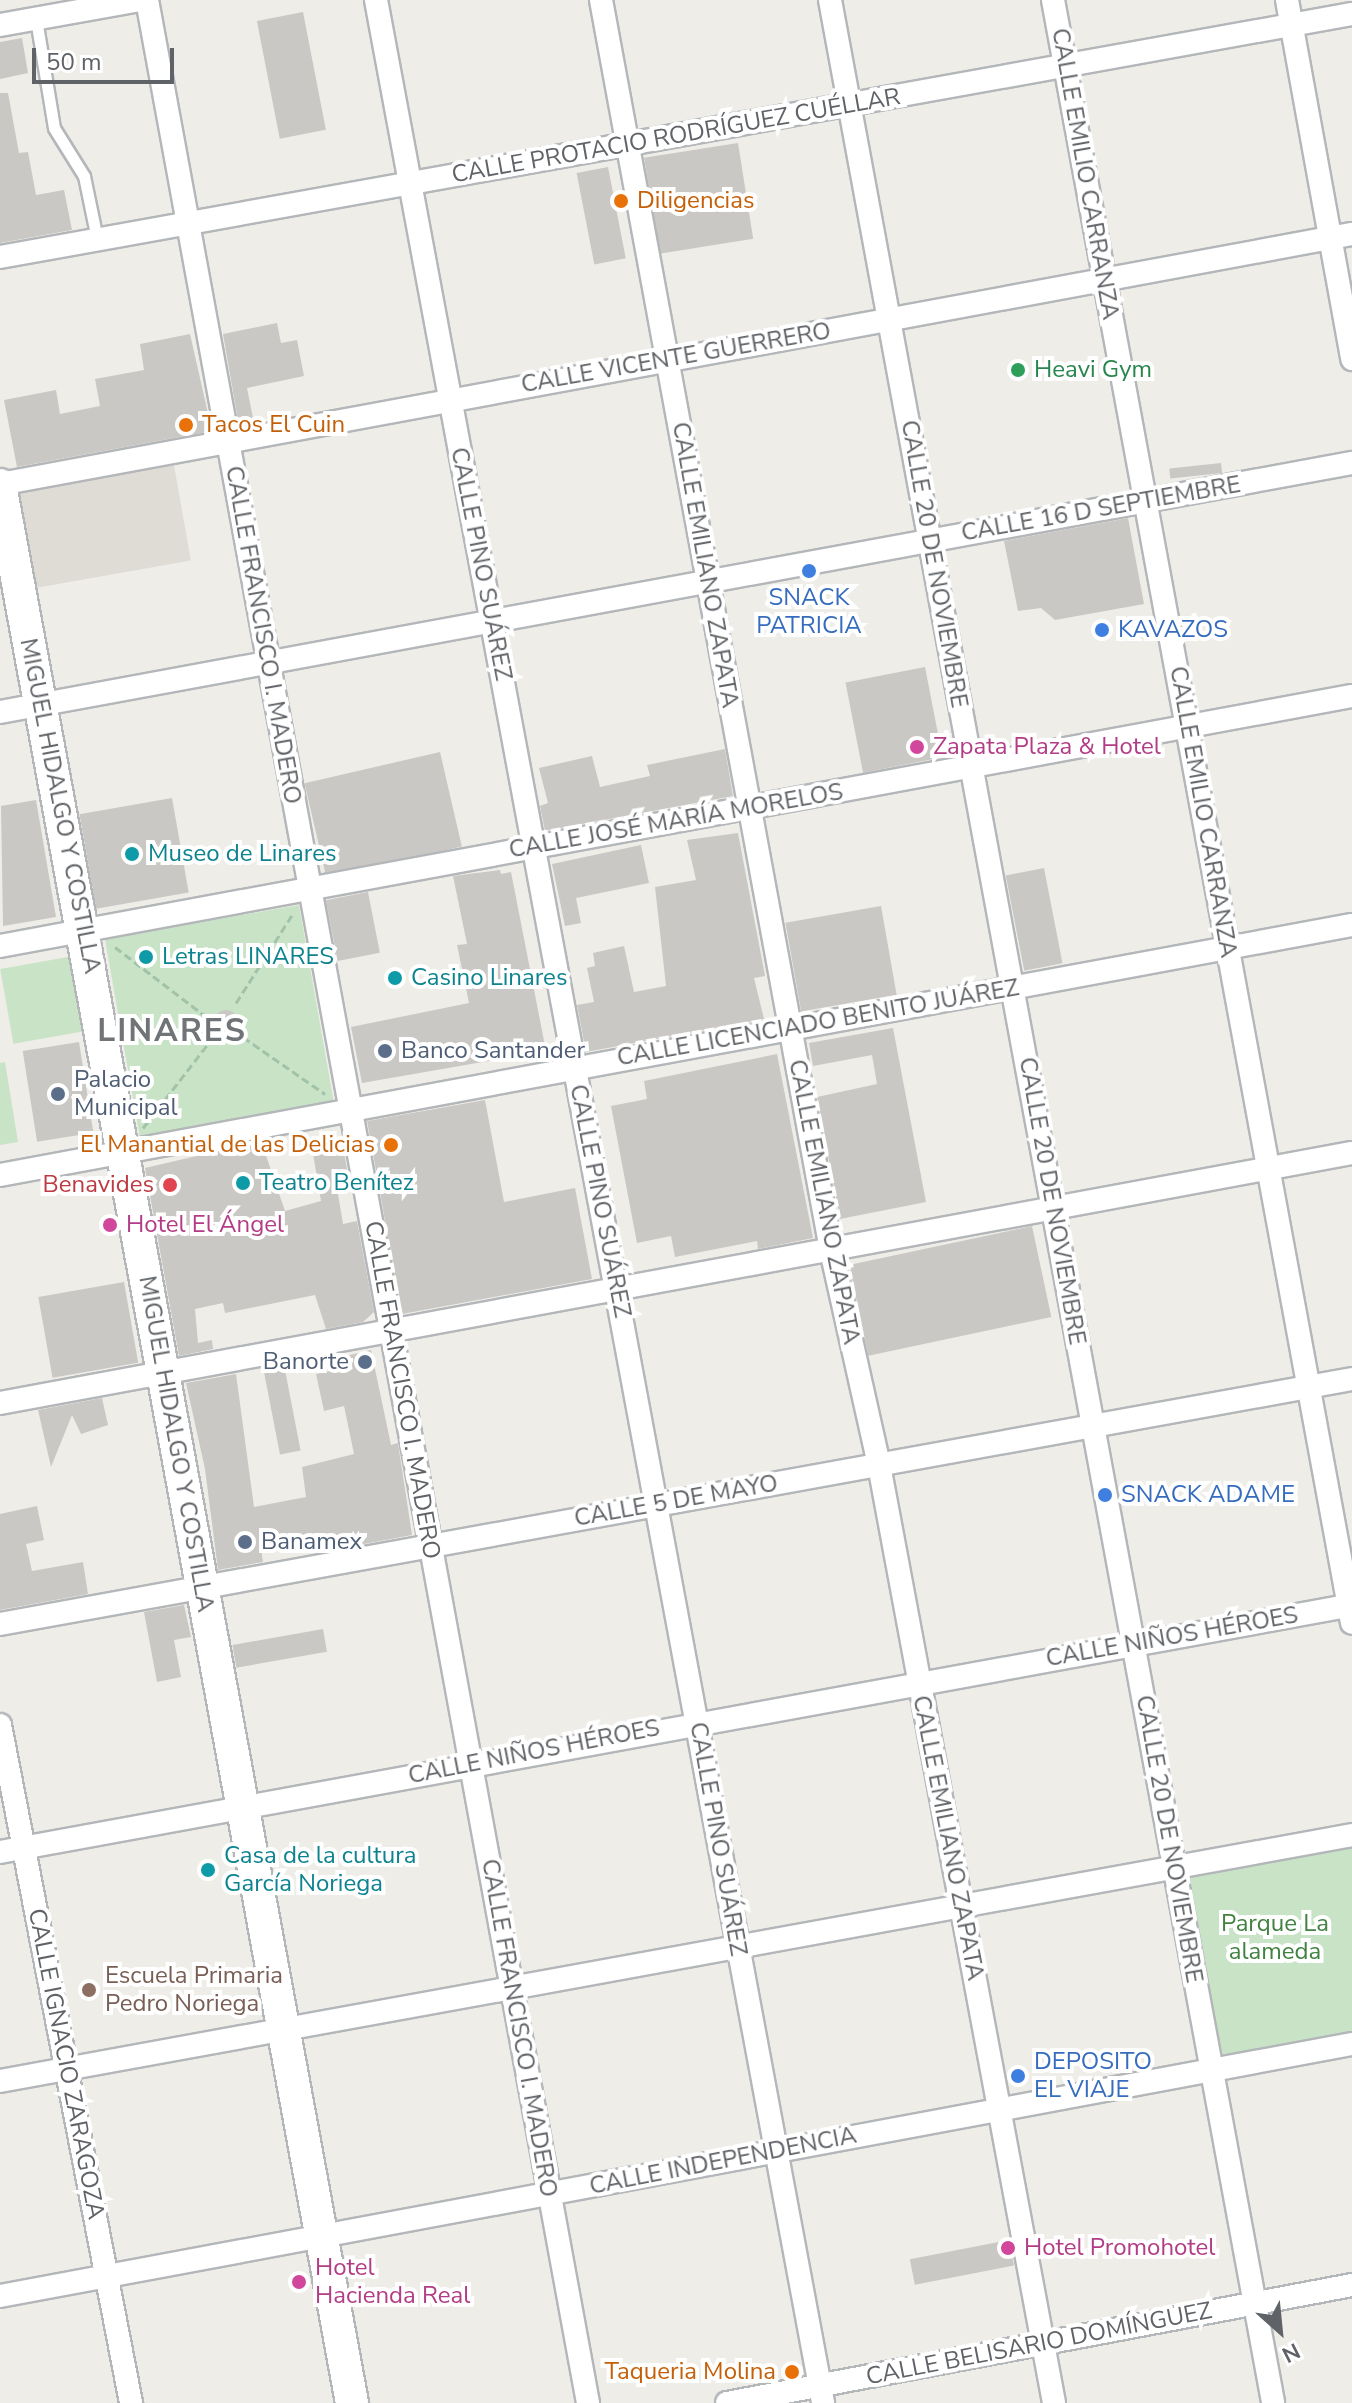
<!DOCTYPE html>
<meta charset="utf-8">
<style>
body{margin:0}
#map{position:relative;width:1352px;height:2403px;overflow:hidden;background:#efede8;font-family:"Nunito Sans",sans-serif}
div>[style]{position:absolute}
[style*='--x']{left:calc(var(--x)*1px);top:calc(var(--y)*1px);width:calc(var(--w)*1px);rotate:calc(var(--a)*1deg)}
.education>*{inset:0;background:#dfdcd6;transform-origin:0 0}
.green>*{inset:0;background:#c9e3c7;transform-origin:0 0}
.building>*{inset:0;background:#cac8c4;transform-origin:0 0}
.round{border-radius:50%}
.path>*{height:3px;margin-top:-1.5px;transform-origin:0;background:repeating-linear-gradient(90deg,#a1c3a9 0 8px,transparent 0 12px)}
.roads{filter:drop-shadow(2px 0 #b4b7ba) drop-shadow(-2px 0 #b4b7ba) drop-shadow(0 2px #b4b7ba) drop-shadow(0 -2px #b4b7ba)}
.lane>*{height:11px;margin:-5.5px;padding:0 5.5px;transform-origin:5.5px;border-radius:5.5px;background:#fff}
.street>*{height:22px;margin:-11px;padding:0 11px;transform-origin:11px;border-radius:11px;background:#fff}
.secondary>*{height:32px;margin:-16px;padding:0 16px;transform-origin:16px;border-radius:16px;background:#fff}
.dots>*{width:22px;height:22px;translate:-50% -50%;box-sizing:border-box;border:4px solid #fff;border-radius:50%}
span{translate:-50% -50%;white-space:nowrap;text-align:center;line-height:1.15;-webkit-text-stroke:8px #fff;paint-order:stroke}
.street-label{font-size:24px;color:#5f6266}
.food-label{font-size:24px;color:#c56008}
.left{translate:0 -50%;text-align:left}
.right{translate:-100% -50%;text-align:right}
.leisure-label{font-size:24px;color:#27864d}
.shop-label{font-size:24px;color:#366cbe}
.hotel-label{font-size:24px;color:#b23c85}
.culture-label{font-size:24px;color:#0d838f}
.service-label{font-size:24px;color:#4e5e75}
.health-label{font-size:24px;color:#be3a42}
.park-label{font-size:24px;color:#428241}
.education-label{font-size:24px;color:#785e54}
.district-label{font-size:32px;color:#707477;font-weight:700;letter-spacing:2px}
.north{position:absolute;left:1240px;top:2291px;width:80px;height:80px;-webkit-text-stroke:6px #fff;paint-order:stroke;rotate:153deg;font-size:22px;font-weight:700;line-height:32px;text-align:center;color:#5f6266}
.north::after{content:'';display:block;margin:auto;width:28px;height:36px;background:#5f6266;clip-path:polygon(50% 0,100% 100%,50% 72%,0 100%)}
.scale{position:absolute;left:32px;top:48px;width:142px;height:36px;box-sizing:border-box;border:4px solid #5f6266;border-top:0;padding-left:10px;font-size:24px;line-height:28px;white-space:nowrap;color:#5f6266;-webkit-text-stroke:6px #fff;paint-order:stroke}
</style>
<div id="map">
<div class="education">
<i style="left:174px;top:465px;width:97px;height:162px;rotate:80deg"></i>
</div>
<div class="green">
<i style="left:299px;top:905px;width:201px;height:197px;rotate:80deg"></i>
<i style="left:79px;top:955px;width:76px;height:80px;rotate:80deg"></i>
<i style="clip-path:polygon(5px 1062px,18px 1142px,0 1145px,0 1063px)"></i>
<i style="clip-path:polygon(1352px 1844px,1352px 2043px,1218px 2068px,1185px 1875px)"></i>
</div>
<div class="building">
<i style="left:303px;top:12px;width:120px;height:47px;rotate:79deg"></i>
<i style="clip-path:polygon(22px 38px,28px 73px,0 79px,0 42px)"></i>
<i style="clip-path:polygon(0 93px,8px 93px,19px 153px,28px 152px,36px 195px,64px 190px,72px 230px,0 243px)"></i>
<i style="left:738px;top:143px;width:97px;height:95px;rotate:81deg"></i>
<i style="left:608px;top:167px;width:93px;height:32px;rotate:79deg"></i>
<i style="clip-path:polygon(277px 323px,281px 343px,297px 340px,304px 376px,247px 388px,254px 423px,239px 426px,223px 334px)"></i>
<i style="clip-path:polygon(190px 334px,212px 431px,17px 467px,4px 400px,56px 390px,60px 414px,100px 406px,95px 379px,144px 370px,140px 344px)"></i>
<i style="left:1221px;top:463px;width:10px;height:52px;rotate:84deg"></i>
<i style="clip-path:polygon(1128px 518px,1144px 604px,1055px 620px,1041px 608px,1018px 611px,1004px 541px)"></i>
<i style="left:925px;top:667px;width:92px;height:81px;rotate:79deg"></i>
<i style="clip-path:polygon(725px 749px,733px 796px,545px 831px,540px 806px,548px 803px,539px 768px,592px 756px,600px 787px,650px 776px,647px 765px)"></i>
<i style="left:440px;top:752px;width:97px;height:139px;rotate:77deg"></i>
<i style="left:172px;top:798px;width:96px;height:94px;rotate:80deg"></i>
<i style="clip-path:polygon(36px 800px,56px 917px,3px 926px,1px 806px)"></i>
<i style="clip-path:polygon(738px 833px,765px 976px,754px 978px,764px 1019px,586px 1052px,577px 1005px,594px 1002px,587px 968px,595px 966px,593px 953px,624px 946px,634px 992px,666px 986px,655px 887px,696px 880px,687px 840px)"></i>
<i style="clip-path:polygon(641px 845px,649px 883px,576px 898px,581px 923px,565px 926px,552px 864px)"></i>
<i style="left:1044px;top:868px;width:97px;height:39px;rotate:79deg"></i>
<i style="clip-path:polygon(500px 870px,501px 874px,511px 872px,546px 1051px,362px 1083px,351px 1027px,469px 1003px,457px 945px,467px 944px,453px 876px)"></i>
<i style="left:368px;top:892px;width:62px;height:43px;rotate:79deg"></i>
<i style="left:881px;top:906px;width:90px;height:97px;rotate:80deg"></i>
<i class="round" style="left:214px;top:1010px;width:24px;height:24px"></i>
<i style="clip-path:polygon(893px 1028px,926px 1202px,840px 1219px,817px 1097px,877px 1084px,872px 1055px,813px 1066px,809px 1043px)"></i>
<i style="left:79px;top:1042px;width:92px;height:57px;rotate:81deg"></i>
<i style="clip-path:polygon(777px 1054px,813px 1238px,758px 1249px,757px 1241px,675px 1257px,671px 1236px,637px 1243px,611px 1106px,647px 1099px,644px 1081px)"></i>
<i style="clip-path:polygon(485px 1100px,504px 1202px,575px 1188px,592px 1279px,402px 1314px,367px 1121px)"></i>
<i style="clip-path:polygon(341px 1137px,349px 1179px,336px 1182px,343px 1224px,357px 1221px,374px 1312px,363px 1322px,326px 1329px,315px 1295px,225px 1313px,223px 1303px,195px 1309px,198px 1343px,212px 1340px,213px 1349px,179px 1356px,145px 1168px,261px 1141px,285px 1211px,321px 1201px,311px 1142px)"></i>
<i style="left:1032px;top:1226px;width:93px;height:187px;rotate:78deg"></i>
<i style="left:124px;top:1282px;width:82px;height:87px;rotate:80deg"></i>
<i style="clip-path:polygon(371px 1350px,391px 1445px,398px 1443px,412px 1535px,316px 1553px,313px 1539px,261px 1549px,263px 1562px,218px 1570px,205px 1469px,186px 1383px,236px 1374px,254px 1507px,306px 1497px,302px 1467px,354px 1454px,344px 1406px,324px 1411px,316px 1374px,335px 1370px,333px 1359px)"></i>
<i style="left:284px;top:1365px;width:87px;height:21px;rotate:79deg"></i>
<i style="clip-path:polygon(102px 1398px,108px 1425px,81px 1434px,72px 1415px,51px 1467px,38px 1410px)"></i>
<i style="clip-path:polygon(37px 1506px,44px 1540px,26px 1544px,32px 1571px,83px 1562px,88px 1594px,0 1610px,0 1514px)"></i>
<i style="clip-path:polygon(184px 1605px,191px 1637px,174px 1640px,181px 1677px,157px 1682px,144px 1612px)"></i>
<i style="left:323px;top:1629px;width:23px;height:92px;rotate:80deg"></i>
<i style="left:1009px;top:2240px;width:26px;height:101px;rotate:79deg"></i>
</div>
<div class="path">
<i style="--x:115;--y:947;--w:112;--a:37.4"></i>
<i style="--x:236;--y:1003;--w:104;--a:-57.5"></i>
<i style="--x:243;--y:1037;--w:100;--a:34.8"></i>
<i style="--x:143;--y:1128;--w:111;--a:-52.3"></i>
</div>
<div class="roads">
<div class="lane">
<i style="--x:36;--y:19;--w:110;--a:80.6"></i>
<i style="--x:54;--y:128;--w:57;--a:58"></i>
<i style="--x:84;--y:176;--w:64;--a:78.3"></i>
</div>
<div class="street">
<i style="--x:147;--y:0;--w:2443;--a:79.6"></i>
<i style="--x:376;--y:0;--w:2444;--a:79.46"></i>
<i style="--x:601;--y:0;--w:1271;--a:79.57"></i>
<i style="--x:831;--y:1250;--w:220;--a:77.4"></i>
<i style="--x:879;--y:1465;--w:954;--a:79.43"></i>
<i style="--x:830;--y:0;--w:2443;--a:79.55"></i>
<i style="--x:1053;--y:0;--w:1650;--a:79.56"></i>
<i style="--x:1287;--y:0;--w:365;--a:79.7"></i>
<i style="--x:0;--y:25;--w:143;--a:-10.1"></i>
<i style="--x:0;--y:257;--w:1374;--a:-10.19"></i>
<i style="--x:0;--y:484;--w:1375;--a:-10.48"></i>
<i style="--x:0;--y:712;--w:1375;--a:-10.44"></i>
<i style="--x:0;--y:946;--w:1375;--a:-10.48"></i>
<i style="--x:0;--y:1175;--w:1375;--a:-10.48"></i>
<i style="--x:0;--y:1403;--w:1375;--a:-10.48"></i>
<i style="--x:0;--y:1624;--w:1374;--a:-10.27"></i>
<i style="--x:0;--y:1725;--w:691;--a:79.06"></i>
<i style="--x:0;--y:1852;--w:1374;--a:-10.35"></i>
<i style="--x:0;--y:2081;--w:1374;--a:-10.31"></i>
<i style="--x:0;--y:2296;--w:1375;--a:-10.56"></i>
<i style="--x:727;--y:2403;--w:636;--a:-10.69"></i>
</div>
<div class="secondary">
<i style="--x:0;--y:485;--w:1950;--a:79.6"></i>
</div>
</div>
<div class="dots">
<i style="left:621px;top:201px;background:#e8710a"></i>
<i style="left:1018px;top:370px;background:#2e9e5b"></i>
<i style="left:186px;top:425px;background:#e8710a"></i>
<i style="left:809px;top:571px;background:#3f7fe0"></i>
<i style="left:1102px;top:630px;background:#3f7fe0"></i>
<i style="left:917px;top:747px;background:#d1479c"></i>
<i style="left:132px;top:854px;background:#0f9aa8"></i>
<i style="left:146px;top:957px;background:#0f9aa8"></i>
<i style="left:395px;top:978px;background:#0f9aa8"></i>
<i style="left:385px;top:1051px;background:#5c6f8a"></i>
<i style="left:58px;top:1094px;background:#5c6f8a"></i>
<i style="left:391px;top:1145px;background:#e8710a"></i>
<i style="left:243px;top:1183px;background:#0f9aa8"></i>
<i style="left:170px;top:1185px;background:#e0444e"></i>
<i style="left:110px;top:1225px;background:#d1479c"></i>
<i style="left:365px;top:1362px;background:#5c6f8a"></i>
<i style="left:1105px;top:1495px;background:#3f7fe0"></i>
<i style="left:245px;top:1542px;background:#5c6f8a"></i>
<i style="left:208px;top:1870px;background:#0f9aa8"></i>
<i style="left:89px;top:1990px;background:#8d6e63"></i>
<i style="left:1018px;top:2076px;background:#3f7fe0"></i>
<i style="left:1008px;top:2248px;background:#d1479c"></i>
<i style="left:299px;top:2282px;background:#d1479c"></i>
<i style="left:792px;top:2372px;background:#e8710a"></i>
</div>
<div class="street-label">
<span style="left:676px;top:136px;rotate:-10deg">CALLE PROTACIO RODRÍGUEZ CUÉLLAR</span>
<span style="left:1085px;top:174px;rotate:80deg">CALLE EMILIO CARRANZA</span>
<span style="left:676px;top:358px;rotate:-10deg">CALLE VICENTE GUERRERO</span>
<span style="left:1101px;top:509px;rotate:-10deg">CALLE 16 D SEPTIEMBRE</span>
<span style="left:481px;top:564px;rotate:79deg">CALLE PINO SUÁREZ</span>
<span style="left:934px;top:564px;rotate:80deg">CALLE 20 DE NOVIEMBRE</span>
<span style="left:705px;top:565px;rotate:80deg">CALLE EMILIANO ZAPATA</span>
<span style="left:263px;top:635px;rotate:80deg">CALLE FRANCISCO I. MADERO</span>
<span style="left:60px;top:806px;rotate:79deg">MIGUEL HIDALGO Y COSTILLA</span>
<span style="left:1203px;top:812px;rotate:80deg">CALLE EMILIO CARRANZA</span>
<span style="left:676px;top:821px;rotate:-10deg">CALLE JOSÉ MARÍA MORELOS</span>
<span style="left:818px;top:1023px;rotate:-10deg">CALLE LICENCIADO BENITO JUÁREZ</span>
<span style="left:600px;top:1201px;rotate:79deg">CALLE PINO SUÁREZ</span>
<span style="left:1052px;top:1201px;rotate:80deg">CALLE 20 DE NOVIEMBRE</span>
<span style="left:824px;top:1202px;rotate:79deg">CALLE EMILIANO ZAPATA</span>
<span style="left:402px;top:1390px;rotate:80deg">CALLE FRANCISCO I. MADERO</span>
<span style="left:176px;top:1444px;rotate:80deg">MIGUEL HIDALGO Y COSTILLA</span>
<span style="left:676px;top:1501px;rotate:-10deg">CALLE 5 DE MAYO</span>
<span style="left:1172px;top:1637px;rotate:-10deg">CALLE NIÑOS HÉROES</span>
<span style="left:534px;top:1752px;rotate:-11deg">CALLE NIÑOS HÉROES</span>
<span style="left:948px;top:1838px;rotate:79deg">CALLE EMILIANO ZAPATA</span>
<span style="left:718px;top:1839px;rotate:80deg">CALLE PINO SUÁREZ</span>
<span style="left:1169px;top:1839px;rotate:80deg">CALLE 20 DE NOVIEMBRE</span>
<span style="left:519px;top:2028px;rotate:80deg">CALLE FRANCISCO I. MADERO</span>
<span style="left:66px;top:2064px;rotate:79deg">CALLE IGNACIO ZARAGOZA</span>
<span style="left:723px;top:2161px;rotate:-11deg">CALLE INDEPENDENCIA</span>
<span style="left:1039px;top:2344px;rotate:-11deg">CALLE BELISARIO DOMÍNGUEZ</span>
</div>
<div class="food-label">
<span class="left" style="left:637px;top:201px">Diligencias</span>
<span class="left" style="left:202px;top:425px">Tacos El Cuin</span>
<span class="right" style="left:375px;top:1145px">El Manantial de las Delicias</span>
<span class="right" style="left:776px;top:2372px">Taqueria Molina</span>
</div>
<div class="leisure-label">
<span class="left" style="left:1034px;top:370px">Heavi Gym</span>
</div>
<div class="shop-label">
<span style="left:809px;top:612px">SNACK<br>PATRICIA</span>
<span class="left" style="left:1118px;top:630px">KAVAZOS</span>
<span class="left" style="left:1121px;top:1495px">SNACK ADAME</span>
<span class="left" style="left:1034px;top:2076px">DEPOSITO<br>EL VIAJE</span>
</div>
<div class="hotel-label">
<span class="left" style="left:933px;top:747px">Zapata Plaza &amp; Hotel</span>
<span class="left" style="left:126px;top:1225px">Hotel El Ángel</span>
<span class="left" style="left:1024px;top:2248px">Hotel Promohotel</span>
<span class="left" style="left:315px;top:2282px">Hotel<br>Hacienda Real</span>
</div>
<div class="culture-label">
<span class="left" style="left:148px;top:854px">Museo de Linares</span>
<span class="left" style="left:162px;top:957px">Letras LINARES</span>
<span class="left" style="left:411px;top:978px">Casino Linares</span>
<span class="left" style="left:259px;top:1183px">Teatro Benítez</span>
<span class="left" style="left:224px;top:1870px">Casa de la cultura<br>García Noriega</span>
</div>
<div class="service-label">
<span class="left" style="left:401px;top:1051px">Banco Santander</span>
<span class="left" style="left:74px;top:1094px">Palacio<br>Municipal</span>
<span class="right" style="left:349px;top:1362px">Banorte</span>
<span class="left" style="left:261px;top:1542px">Banamex</span>
</div>
<div class="health-label">
<span class="right" style="left:154px;top:1185px">Benavides</span>
</div>
<div class="park-label">
<span style="left:1275px;top:1938px">Parque La<br>alameda</span>
</div>
<div class="education-label">
<span class="left" style="left:105px;top:1990px">Escuela Primaria<br>Pedro Noriega</span>
</div>
<div class="district-label">
<span style="left:172px;top:1031px">LINARES</span>
</div>
<div class="north">N</div>
<div class="scale">50 m</div>
</div>
